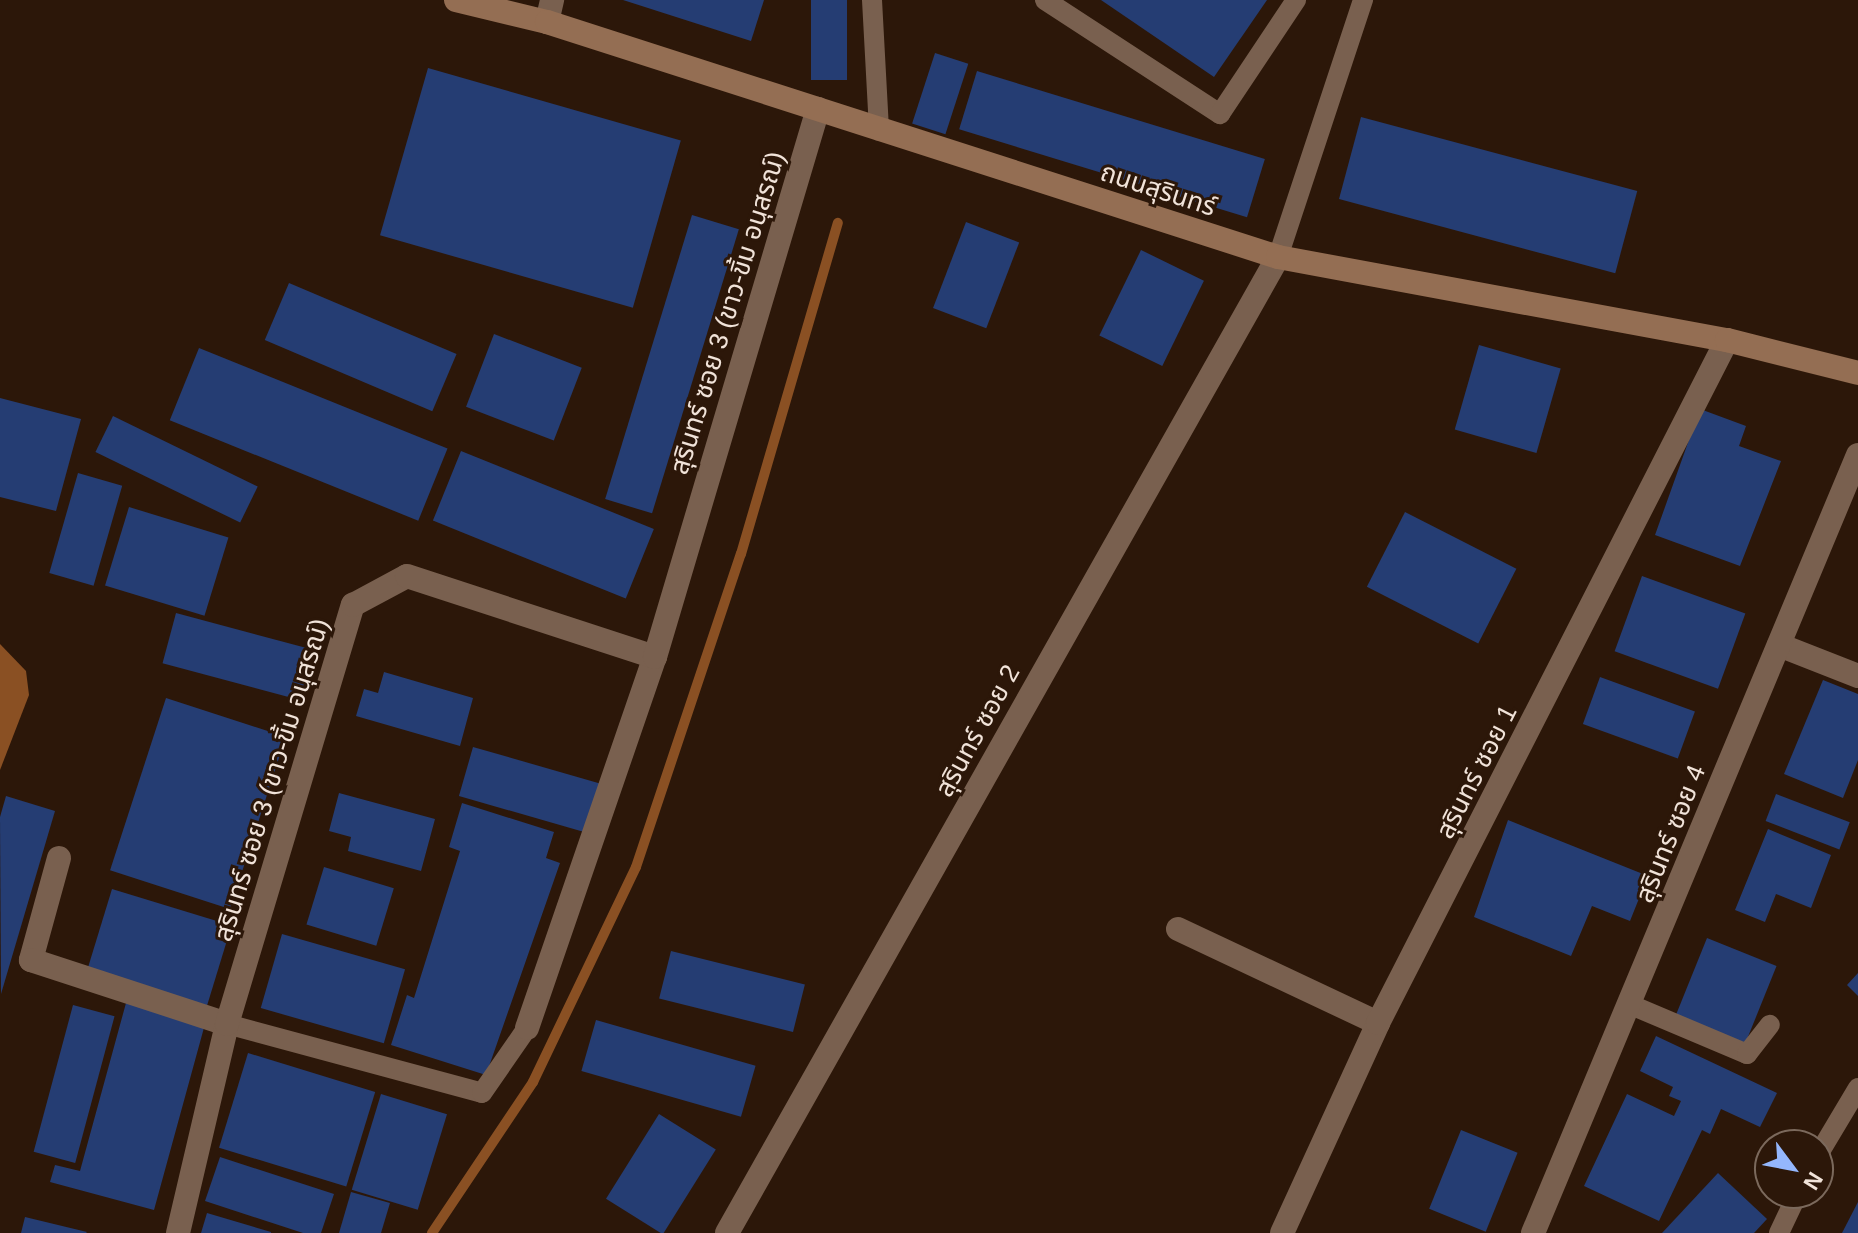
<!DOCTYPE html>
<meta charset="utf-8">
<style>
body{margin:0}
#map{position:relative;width:1858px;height:1233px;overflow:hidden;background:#2c1709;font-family:Arial,"Noto Sans Thai",sans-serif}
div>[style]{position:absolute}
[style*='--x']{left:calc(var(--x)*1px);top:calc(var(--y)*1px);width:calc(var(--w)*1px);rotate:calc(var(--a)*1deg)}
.water>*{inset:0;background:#8a5023}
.stream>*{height:10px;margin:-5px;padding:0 5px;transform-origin:5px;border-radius:5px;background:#8a5023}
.building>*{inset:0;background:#253d73;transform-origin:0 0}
.lane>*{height:20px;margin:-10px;padding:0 10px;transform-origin:10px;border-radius:10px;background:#79604f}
.street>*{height:24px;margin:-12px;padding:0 12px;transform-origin:12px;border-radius:12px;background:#79604f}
.secondary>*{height:24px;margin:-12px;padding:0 12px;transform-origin:12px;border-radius:12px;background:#946e53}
span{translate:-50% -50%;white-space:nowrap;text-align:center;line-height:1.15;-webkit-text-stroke:6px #2c1709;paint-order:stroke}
.street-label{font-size:26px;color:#f1e3d9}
.north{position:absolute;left:1754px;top:1129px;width:80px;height:80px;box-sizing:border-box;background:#2c1709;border:2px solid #7b695c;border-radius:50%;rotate:122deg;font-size:22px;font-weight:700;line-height:32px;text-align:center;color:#f1e3d9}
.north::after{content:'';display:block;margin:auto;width:28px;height:36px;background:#94b7fd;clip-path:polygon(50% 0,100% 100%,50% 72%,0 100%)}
</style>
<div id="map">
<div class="water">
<i style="clip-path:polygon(0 644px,26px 671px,29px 695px,0 770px)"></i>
</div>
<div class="stream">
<i style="--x:432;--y:1233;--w:182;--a:-56.2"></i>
<i style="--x:533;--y:1082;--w:238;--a:-64.4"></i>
<i style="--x:636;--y:867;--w:330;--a:-71.5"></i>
<i style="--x:741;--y:554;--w:345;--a:-73.7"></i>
</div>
<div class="building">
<i style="clip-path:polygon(623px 0,764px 0,751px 41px)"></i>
<i style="left:811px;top:0;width:36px;height:80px"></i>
<i style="clip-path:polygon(1101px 0,1267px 0,1214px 77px)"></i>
<i style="left:935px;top:53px;width:35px;height:74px;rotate:18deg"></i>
<i style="left:428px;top:68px;width:263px;height:174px;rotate:16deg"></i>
<i style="left:977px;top:71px;width:301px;height:61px;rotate:17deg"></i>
<i style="left:1361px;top:117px;width:286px;height:85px;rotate:15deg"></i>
<i style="left:692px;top:215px;width:49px;height:297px;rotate:17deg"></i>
<i style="left:966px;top:222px;width:57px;height:92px;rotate:21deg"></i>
<i style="left:1141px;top:250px;width:70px;height:95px;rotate:26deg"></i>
<i style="left:289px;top:283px;width:182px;height:62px;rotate:23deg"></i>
<i style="left:494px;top:334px;width:94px;height:78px;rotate:21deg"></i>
<i style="left:1479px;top:345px;width:85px;height:88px;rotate:16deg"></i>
<i style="left:199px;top:348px;width:268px;height:78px;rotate:22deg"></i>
<i style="clip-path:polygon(0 398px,81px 419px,56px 511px,0 497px)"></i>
<i style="clip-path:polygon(1700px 409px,1746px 426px,1739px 446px,1781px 461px,1740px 566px,1655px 535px)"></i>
<i style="left:113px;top:416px;width:161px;height:40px;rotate:26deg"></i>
<i style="left:461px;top:451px;width:208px;height:75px;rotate:22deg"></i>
<i style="left:78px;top:473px;width:46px;height:104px;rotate:16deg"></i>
<i style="left:129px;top:507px;width:104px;height:82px;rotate:17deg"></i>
<i style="left:1405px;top:512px;width:125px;height:84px;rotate:27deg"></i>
<i style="left:1642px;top:576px;width:110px;height:80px;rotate:20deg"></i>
<i style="left:176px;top:613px;width:142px;height:52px;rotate:15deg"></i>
<i style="clip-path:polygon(384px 672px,473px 698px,460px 746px,356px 716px,364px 689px,378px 693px)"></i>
<i style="left:1600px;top:677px;width:101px;height:50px;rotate:20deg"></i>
<i style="clip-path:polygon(1823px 680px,1858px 694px,1858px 760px,1843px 798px,1784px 774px)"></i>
<i style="left:166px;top:698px;width:126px;height:181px;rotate:18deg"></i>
<i style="left:473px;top:747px;width:132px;height:51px;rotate:16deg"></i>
<i style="clip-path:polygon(339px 793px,435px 819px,421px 871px,348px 851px,351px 837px,329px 831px)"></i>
<i style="left:1776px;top:794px;width:79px;height:29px;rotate:21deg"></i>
<i style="clip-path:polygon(6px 796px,55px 811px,1px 994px,0 817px)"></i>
<i style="clip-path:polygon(462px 803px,554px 832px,546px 858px,560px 863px,486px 1075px,391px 1045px,407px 995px,414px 998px,460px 851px,449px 847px)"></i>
<i style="clip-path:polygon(1508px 820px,1648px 876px,1630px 921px,1592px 906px,1571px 956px,1474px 917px)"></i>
<i style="clip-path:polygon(1768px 829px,1831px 855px,1811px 908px,1776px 894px,1765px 922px,1735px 910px)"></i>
<i style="left:324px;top:867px;width:73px;height:60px;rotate:17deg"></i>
<i style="left:112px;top:889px;width:125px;height:86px;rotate:17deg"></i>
<i style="left:282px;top:934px;width:128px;height:77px;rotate:16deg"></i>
<i style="left:1707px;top:938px;width:75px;height:83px;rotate:22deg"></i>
<i style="left:671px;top:951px;width:138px;height:49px;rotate:14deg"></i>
<i style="clip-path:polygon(1858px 973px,1858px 996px,1847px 985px)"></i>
<i style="clip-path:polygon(126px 1003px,205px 1024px,154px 1210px,50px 1182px,55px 1165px,80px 1171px)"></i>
<i style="left:73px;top:1005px;width:43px;height:152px;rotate:15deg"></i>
<i style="left:596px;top:1020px;width:166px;height:53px;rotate:16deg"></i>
<i style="clip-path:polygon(1656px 1036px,1777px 1093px,1760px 1127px,1721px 1109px,1710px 1134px,1702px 1130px,1659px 1221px,1584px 1186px,1627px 1094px,1674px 1116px,1681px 1101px,1669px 1096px,1673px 1087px,1640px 1071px)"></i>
<i style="left:248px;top:1053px;width:133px;height:99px;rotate:17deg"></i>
<i style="left:381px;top:1094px;width:69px;height:100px;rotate:17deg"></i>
<i style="left:659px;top:1114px;width:67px;height:100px;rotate:32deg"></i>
<i style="left:1461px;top:1130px;width:61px;height:85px;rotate:22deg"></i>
<i style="clip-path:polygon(220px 1157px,334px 1194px,321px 1233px,303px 1233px,205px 1201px)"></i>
<i style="clip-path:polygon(1718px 1173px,1767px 1219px,1754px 1233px,1662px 1233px)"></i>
<i style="clip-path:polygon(351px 1192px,390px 1203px,381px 1233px,339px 1233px)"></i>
<i style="clip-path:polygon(1858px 1202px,1858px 1233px,1842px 1233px)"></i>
<i style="clip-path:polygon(207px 1213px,271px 1232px,271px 1233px,201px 1233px)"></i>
<i style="clip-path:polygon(25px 1217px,87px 1232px,86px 1233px,21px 1233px)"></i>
</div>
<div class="lane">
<i style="--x:872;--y:0;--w:131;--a:86.9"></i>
<i style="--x:1045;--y:0;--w:209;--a:33.1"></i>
<i style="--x:1220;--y:114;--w:137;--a:-56.3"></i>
<i style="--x:1278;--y:257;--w:271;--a:-71.7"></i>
<i style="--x:1631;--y:1005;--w:126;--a:22.9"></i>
<i style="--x:1747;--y:1054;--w:37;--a:-52"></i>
<i style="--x:227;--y:1024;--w:264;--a:15.1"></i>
<i style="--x:482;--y:1093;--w:79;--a:-55.3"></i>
<i style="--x:1818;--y:1155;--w:78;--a:-59.2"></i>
<i style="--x:1779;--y:1233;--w:44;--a:-64.6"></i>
</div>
<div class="street">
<i style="--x:547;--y:22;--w:23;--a:-77"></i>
<i style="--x:1779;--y:645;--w:85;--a:21.4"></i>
<i style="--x:59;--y:858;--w:106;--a:105.4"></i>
<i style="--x:31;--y:960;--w:206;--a:18.1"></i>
<i style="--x:1178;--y:929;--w:221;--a:25.2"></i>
<i style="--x:527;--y:1028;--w:392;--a:-71"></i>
<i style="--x:178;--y:1233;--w:215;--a:-76.8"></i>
<i style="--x:227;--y:1024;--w:438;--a:-73.3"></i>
<i style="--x:353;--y:605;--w:61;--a:-28.2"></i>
<i style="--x:407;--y:576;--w:261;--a:18.1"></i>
<i style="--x:655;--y:657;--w:572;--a:-73.44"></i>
<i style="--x:727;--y:1233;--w:1121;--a:-60.55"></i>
<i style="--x:1282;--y:1233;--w:231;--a:-65.4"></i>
<i style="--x:1378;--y:1023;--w:767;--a:-62.93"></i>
<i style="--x:1533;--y:1233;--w:843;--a:-67.33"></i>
</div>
<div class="secondary">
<i style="--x:456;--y:0;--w:94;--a:13.6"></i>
<i style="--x:547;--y:22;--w:768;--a:17.82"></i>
<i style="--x:1278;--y:257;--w:457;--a:10.5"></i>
<i style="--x:1727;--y:340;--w:135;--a:14.1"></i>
</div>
<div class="street-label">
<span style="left:1158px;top:190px;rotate:18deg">ถนนสุรินทร์</span>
<span style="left:728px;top:313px;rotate:-73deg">สุรินทร์ ซอย 3 (ขาว-ขิ้ม อนุสรณ์)</span>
<span style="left:978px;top:731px;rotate:-61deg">สุรินทร์ ซอย 2</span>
<span style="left:1477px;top:772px;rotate:-63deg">สุรินทร์ ซอย 1</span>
<span style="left:272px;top:780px;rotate:-73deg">สุรินทร์ ซอย 3 (ขาว-ขิ้ม อนุสรณ์)</span>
<span style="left:1671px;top:834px;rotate:-68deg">สุรินทร์ ซอย 4</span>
</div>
<div class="north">N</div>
</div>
